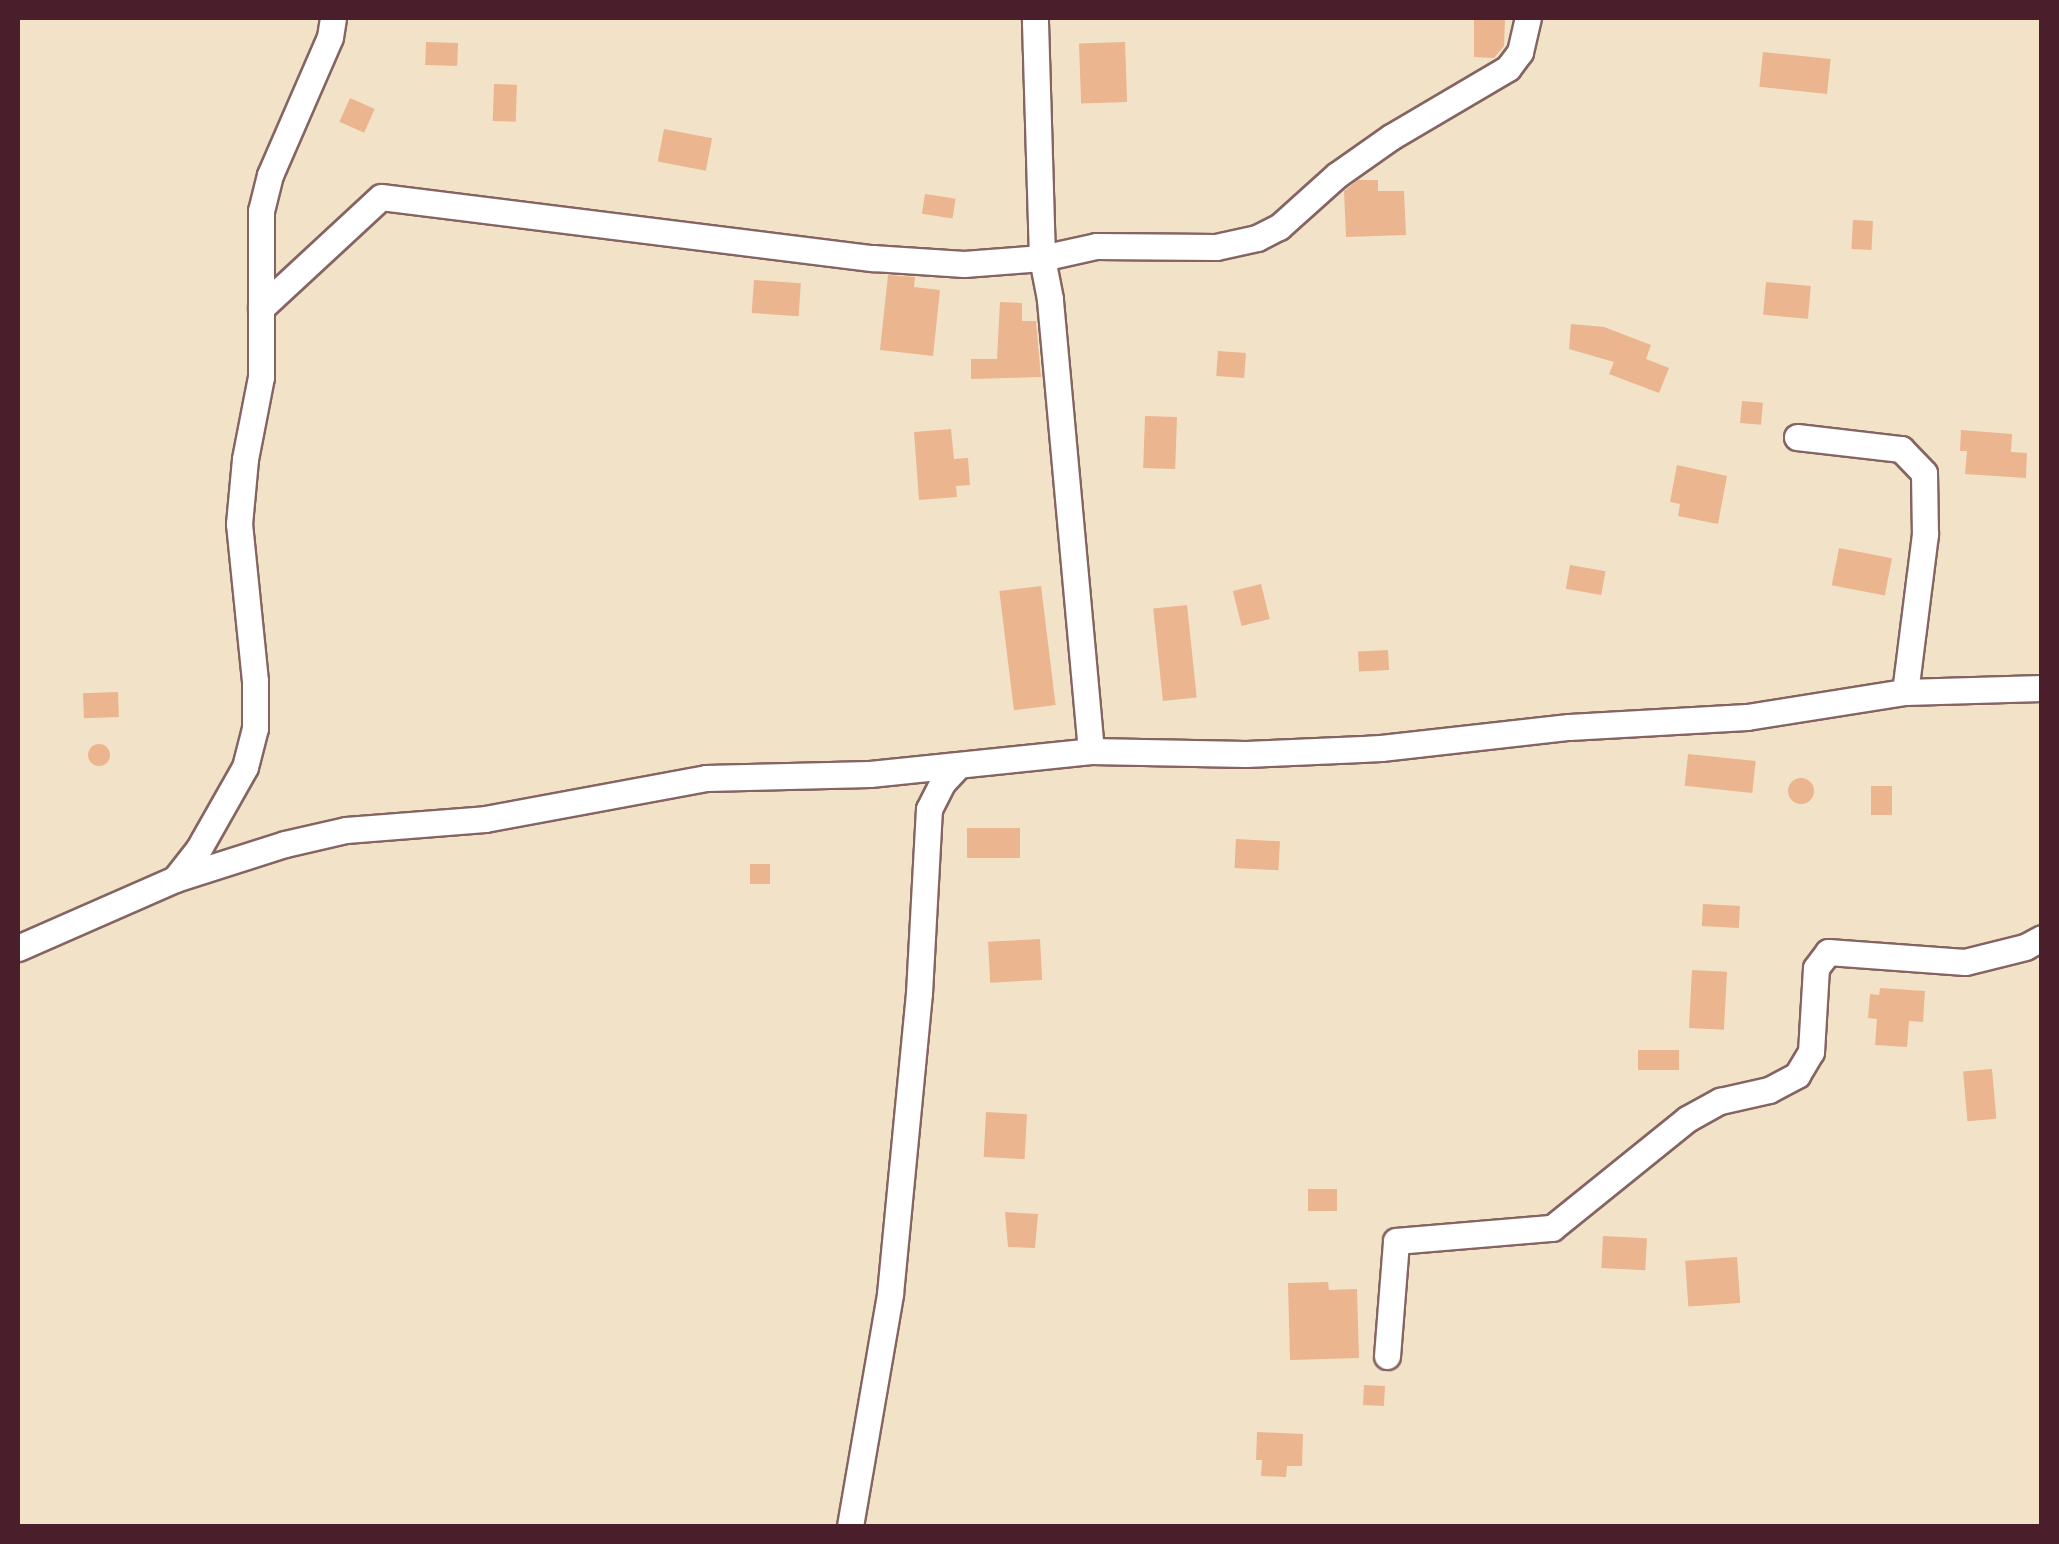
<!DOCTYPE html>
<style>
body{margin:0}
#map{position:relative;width:2059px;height:1544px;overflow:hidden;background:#f2e3c8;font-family:Pangolin,sans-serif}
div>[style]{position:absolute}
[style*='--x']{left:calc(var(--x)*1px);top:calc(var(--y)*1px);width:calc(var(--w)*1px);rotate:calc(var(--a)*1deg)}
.building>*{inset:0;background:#ebb58f;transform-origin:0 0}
.round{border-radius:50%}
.roads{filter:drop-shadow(2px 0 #856462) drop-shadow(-2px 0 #856462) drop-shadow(0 2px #856462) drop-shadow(0 -2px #856462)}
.minor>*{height:25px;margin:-12.5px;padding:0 12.5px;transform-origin:12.5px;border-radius:12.5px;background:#fff}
span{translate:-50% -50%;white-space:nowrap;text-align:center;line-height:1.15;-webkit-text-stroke:8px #f7f3e8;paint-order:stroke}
.frame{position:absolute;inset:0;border:20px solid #4a1f2b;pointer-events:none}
</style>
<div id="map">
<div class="building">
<i style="clip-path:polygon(1474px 18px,1505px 18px,1504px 46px,1494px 58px,1474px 57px)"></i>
<i style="left:426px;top:42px;width:32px;height:23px;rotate:2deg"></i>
<i style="left:1125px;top:42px;width:60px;height:46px;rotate:88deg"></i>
<i style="left:1763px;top:52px;width:68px;height:35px;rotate:6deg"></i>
<i style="left:494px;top:84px;width:23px;height:37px;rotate:2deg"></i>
<i style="left:350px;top:98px;width:27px;height:26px;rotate:24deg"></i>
<i style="left:664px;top:129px;width:49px;height:33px;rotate:11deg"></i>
<i style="clip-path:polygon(1358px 180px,1378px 180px,1378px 191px,1404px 191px,1406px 235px,1346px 237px,1344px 191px)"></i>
<i style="left:925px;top:194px;width:31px;height:20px;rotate:9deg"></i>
<i style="left:1853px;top:220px;width:20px;height:29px;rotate:3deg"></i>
<i style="clip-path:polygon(888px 275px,915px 277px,914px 287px,940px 290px,933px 356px,880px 350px)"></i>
<i style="left:754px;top:280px;width:47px;height:33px;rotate:4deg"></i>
<i style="left:1766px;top:282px;width:45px;height:33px;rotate:5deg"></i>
<i style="clip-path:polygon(1000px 302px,1022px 303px,1022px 321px,1036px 321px,1041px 377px,971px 379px,971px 359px,997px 359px)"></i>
<i style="clip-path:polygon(1571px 324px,1604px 327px,1651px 345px,1646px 359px,1669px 368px,1659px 393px,1609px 374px,1614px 362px,1569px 349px)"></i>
<i style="left:1218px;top:351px;width:28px;height:25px;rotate:4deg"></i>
<i style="left:1742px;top:401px;width:21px;height:22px;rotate:5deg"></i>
<i style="left:1145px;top:416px;width:32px;height:52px;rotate:2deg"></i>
<i style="clip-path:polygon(951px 429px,954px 459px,968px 458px,970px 485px,956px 486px,957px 497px,919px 500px,914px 432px)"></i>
<i style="clip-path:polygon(1961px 430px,2012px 434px,2011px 452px,2027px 453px,2026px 478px,1965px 474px,1967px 451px,1960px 451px)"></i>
<i style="clip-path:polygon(1677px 465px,1727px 476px,1718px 524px,1678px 516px,1680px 504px,1670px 502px)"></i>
<i style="left:1839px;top:548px;width:54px;height:38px;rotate:11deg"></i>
<i style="left:1570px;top:565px;width:36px;height:24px;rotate:10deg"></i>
<i style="left:1261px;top:584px;width:36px;height:29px;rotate:76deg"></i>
<i style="left:1041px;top:586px;width:120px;height:42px;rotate:83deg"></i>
<i style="left:1187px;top:605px;width:93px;height:34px;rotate:84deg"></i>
<i style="left:1388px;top:650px;width:20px;height:30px;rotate:87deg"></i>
<i style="left:118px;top:692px;width:25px;height:35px;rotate:88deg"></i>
<i class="round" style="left:88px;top:744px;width:22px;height:22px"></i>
<i style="left:1688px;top:754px;width:68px;height:32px;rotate:6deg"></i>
<i class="round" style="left:1788px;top:778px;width:26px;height:26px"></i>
<i style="left:1871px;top:786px;width:21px;height:29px"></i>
<i style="left:967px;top:828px;width:53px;height:30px"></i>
<i style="left:1236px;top:839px;width:44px;height:29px;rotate:3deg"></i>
<i style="left:750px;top:864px;width:20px;height:20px"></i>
<i style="left:1703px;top:904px;width:37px;height:22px;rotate:3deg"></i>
<i style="left:1040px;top:939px;width:41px;height:52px;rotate:87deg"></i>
<i style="left:1692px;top:970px;width:35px;height:58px;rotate:3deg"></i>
<i style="clip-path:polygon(1880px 988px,1925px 991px,1923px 1022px,1909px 1021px,1907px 1047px,1875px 1045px,1877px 1019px,1868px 1018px,1870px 994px,1879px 995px)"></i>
<i style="left:1638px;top:1050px;width:41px;height:20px"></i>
<i style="left:1992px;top:1069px;width:50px;height:29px;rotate:85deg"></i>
<i style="left:986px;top:1112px;width:41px;height:45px;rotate:3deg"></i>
<i style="left:1308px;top:1189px;width:29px;height:22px"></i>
<i style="clip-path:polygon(1005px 1212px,1038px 1214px,1035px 1248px,1008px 1247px)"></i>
<i style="left:1603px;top:1236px;width:44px;height:32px;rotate:3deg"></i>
<i style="left:1737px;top:1257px;width:46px;height:52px;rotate:86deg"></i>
<i style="clip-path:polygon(1328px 1282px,1329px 1290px,1357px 1289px,1359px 1358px,1290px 1360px,1288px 1283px)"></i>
<i style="left:1364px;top:1385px;width:21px;height:20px;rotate:3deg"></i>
<i style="clip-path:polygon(1257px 1432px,1303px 1434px,1302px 1466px,1287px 1466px,1286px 1477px,1261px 1476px,1262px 1460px,1256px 1460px)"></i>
</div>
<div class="roads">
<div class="minor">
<i style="--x:261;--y:308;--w:163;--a:-42.8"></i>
<i style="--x:381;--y:197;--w:496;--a:7.1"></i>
<i style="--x:873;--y:258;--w:91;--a:3.8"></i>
<i style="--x:964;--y:264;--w:78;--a:-4.4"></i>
<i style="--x:1042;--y:258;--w:240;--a:-91.7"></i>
<i style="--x:1797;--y:437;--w:105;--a:6.6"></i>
<i style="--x:1901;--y:449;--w:33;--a:46"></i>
<i style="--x:1924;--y:473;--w:61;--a:89.1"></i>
<i style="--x:1925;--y:534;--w:159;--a:97.2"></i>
<i style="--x:1091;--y:751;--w:454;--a:-95.2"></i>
<i style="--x:1050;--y:299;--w:42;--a:-101"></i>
<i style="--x:1042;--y:258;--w:55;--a:-12.5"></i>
<i style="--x:1096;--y:246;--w:120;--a:0.5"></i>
<i style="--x:1216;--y:247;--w:42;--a:-12.4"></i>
<i style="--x:1257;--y:238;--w:25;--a:-27"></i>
<i style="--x:1279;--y:227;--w:78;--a:-41.9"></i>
<i style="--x:1337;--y:175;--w:66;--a:-35.1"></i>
<i style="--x:1391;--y:137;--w:136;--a:-30.5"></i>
<i style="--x:1508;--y:68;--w:20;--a:-53"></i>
<i style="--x:1520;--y:52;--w:35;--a:-77"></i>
<i style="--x:175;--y:879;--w:37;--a:-52"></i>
<i style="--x:198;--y:850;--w:95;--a:-60.5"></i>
<i style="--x:245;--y:767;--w:40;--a:-75.6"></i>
<i style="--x:255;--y:728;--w:47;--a:-90"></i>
<i style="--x:255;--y:681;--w:158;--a:-95.8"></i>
<i style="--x:239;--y:524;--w:65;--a:-84.7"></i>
<i style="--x:245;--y:459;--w:84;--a:-79"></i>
<i style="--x:261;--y:377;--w:166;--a:-90"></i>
<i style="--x:261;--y:211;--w:37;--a:-76"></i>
<i style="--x:270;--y:175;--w:150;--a:-66.5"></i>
<i style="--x:330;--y:37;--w:19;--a:-81"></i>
<i style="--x:18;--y:948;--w:171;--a:-23.7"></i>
<i style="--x:175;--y:879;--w:115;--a:-17.7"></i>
<i style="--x:285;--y:844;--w:63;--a:-12.9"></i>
<i style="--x:346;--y:830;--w:139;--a:-4.5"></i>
<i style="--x:485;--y:819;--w:225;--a:-10.5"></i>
<i style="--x:706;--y:778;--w:164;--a:-1.4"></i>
<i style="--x:870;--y:774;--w:222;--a:-5.9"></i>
<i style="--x:1091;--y:751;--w:155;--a:1.1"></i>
<i style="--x:1246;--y:754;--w:135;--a:-2.5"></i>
<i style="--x:1381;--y:748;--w:189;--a:-6.4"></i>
<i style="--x:1569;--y:727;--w:178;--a:-3.2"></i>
<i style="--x:1747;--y:717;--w:160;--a:-9"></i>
<i style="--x:1905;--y:692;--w:137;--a:-1.7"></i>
<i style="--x:1387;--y:1356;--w:115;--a:-85.5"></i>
<i style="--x:1396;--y:1241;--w:157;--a:-4.8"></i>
<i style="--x:1552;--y:1228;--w:174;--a:-38.9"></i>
<i style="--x:1687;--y:1119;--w:38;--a:-29"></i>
<i style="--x:1720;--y:1101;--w:50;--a:-12.7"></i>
<i style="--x:1769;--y:1090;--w:32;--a:-28"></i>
<i style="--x:1797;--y:1075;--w:27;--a:-59"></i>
<i style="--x:1811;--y:1052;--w:84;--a:-86.6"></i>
<i style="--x:1816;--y:968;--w:20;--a:-53"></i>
<i style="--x:1828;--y:952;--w:137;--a:4.2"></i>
<i style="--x:1965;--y:962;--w:62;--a:-14"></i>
<i style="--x:2025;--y:947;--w:19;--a:-28"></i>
<i style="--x:850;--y:1526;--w:235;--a:-80.2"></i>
<i style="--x:890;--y:1294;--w:302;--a:-84.5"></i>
<i style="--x:919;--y:993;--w:184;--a:-86.9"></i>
<i style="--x:929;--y:809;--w:30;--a:-63"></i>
<i style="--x:943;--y:782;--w:23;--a:-47"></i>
</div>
</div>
<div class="frame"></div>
</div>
